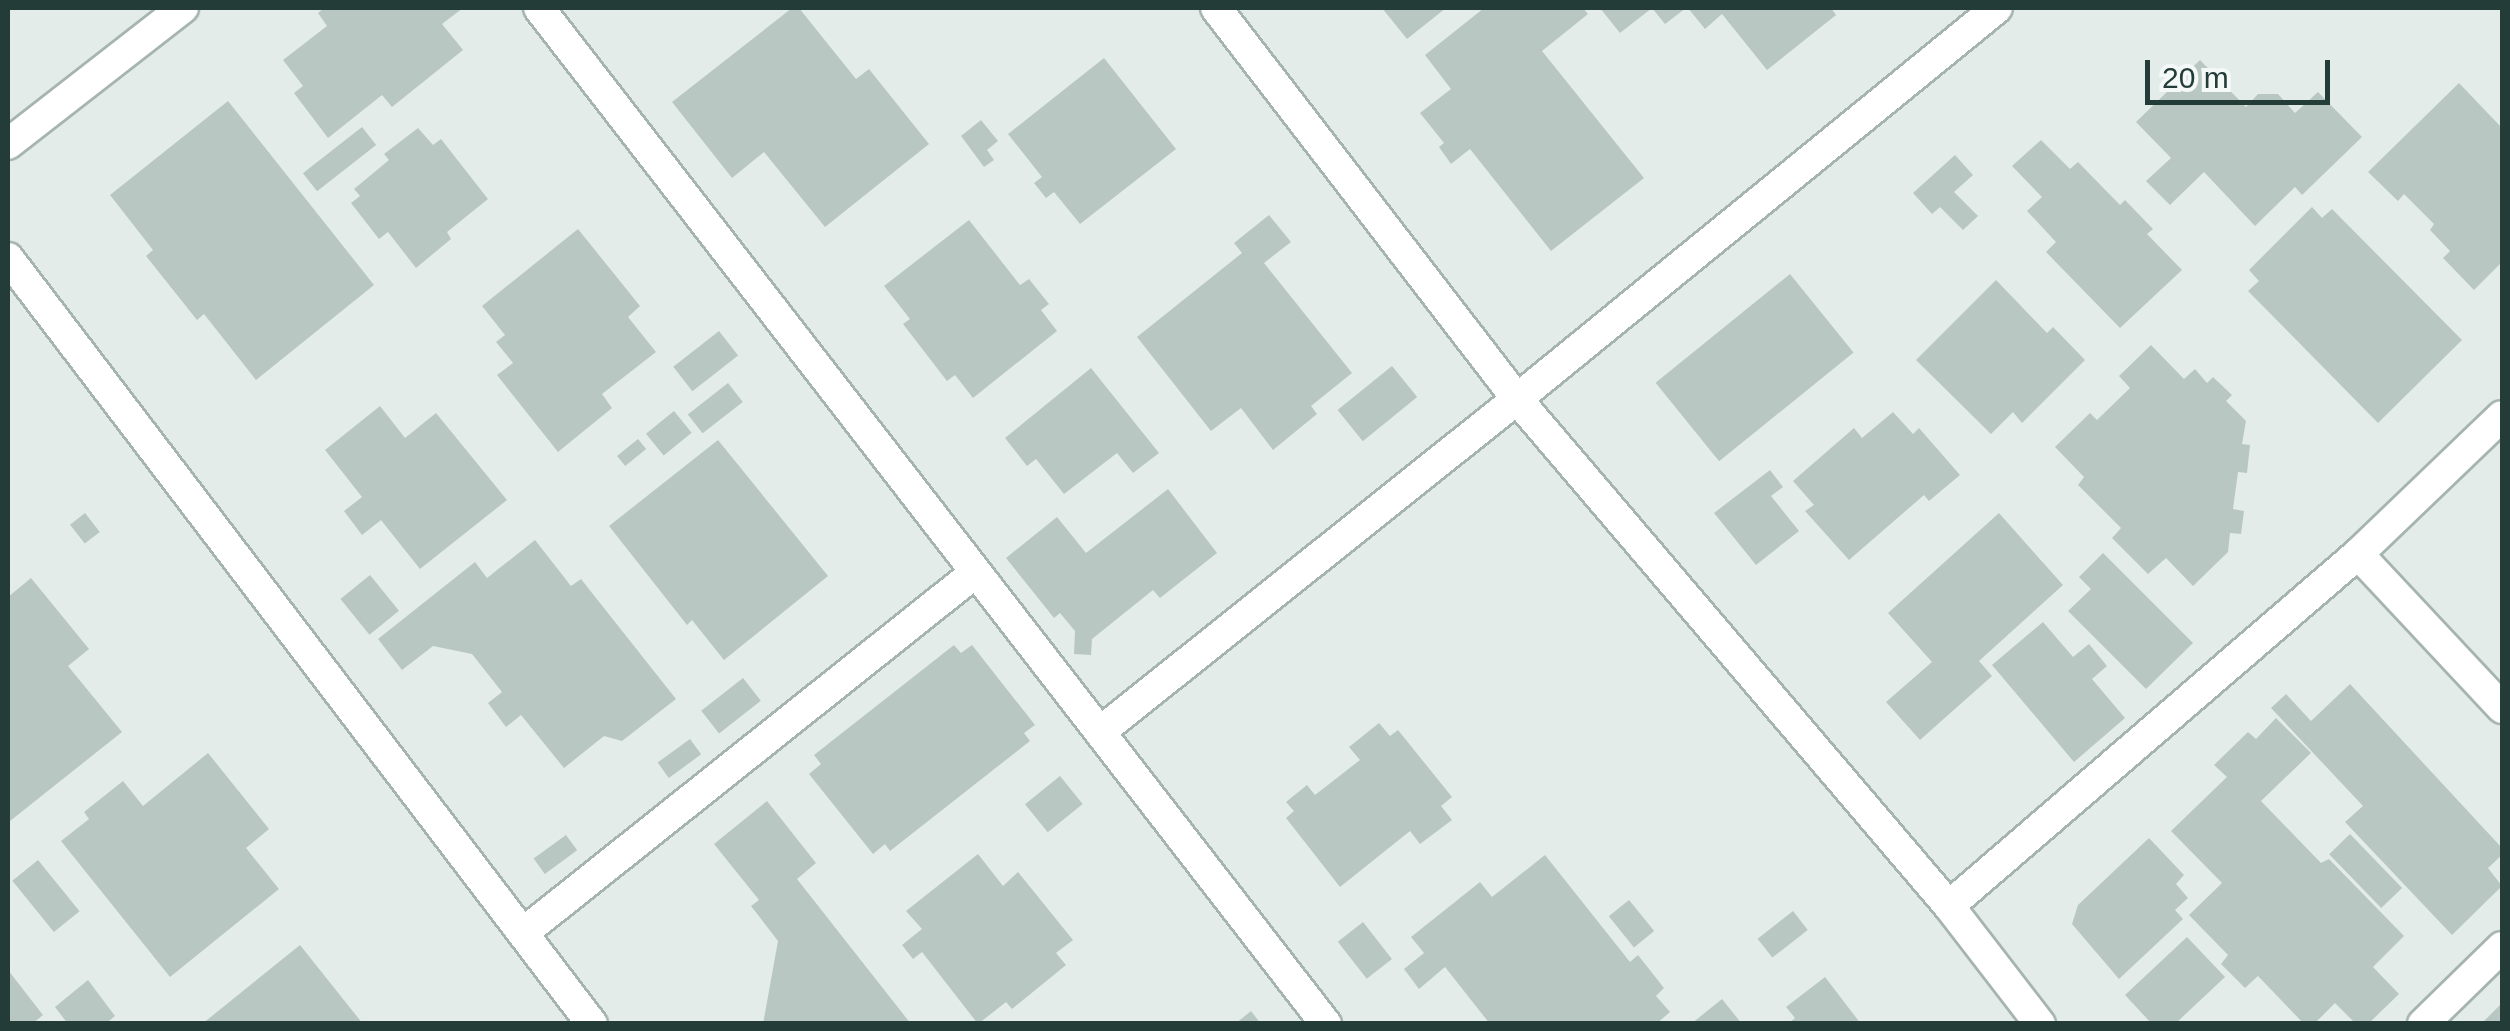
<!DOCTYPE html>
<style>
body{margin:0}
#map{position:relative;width:2510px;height:1031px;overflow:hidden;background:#e3ece9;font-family:Arial,sans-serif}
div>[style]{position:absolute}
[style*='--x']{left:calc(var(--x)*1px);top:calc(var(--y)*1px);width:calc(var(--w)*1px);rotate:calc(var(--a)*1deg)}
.building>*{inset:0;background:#b9c7c2;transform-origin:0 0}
.roads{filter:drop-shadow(2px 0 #a6b4b0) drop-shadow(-2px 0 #a6b4b0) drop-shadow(0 2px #a6b4b0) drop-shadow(0 -2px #a6b4b0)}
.minor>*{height:30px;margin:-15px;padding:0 15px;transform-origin:15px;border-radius:15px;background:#fff}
span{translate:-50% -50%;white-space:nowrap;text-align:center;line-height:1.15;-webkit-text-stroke:8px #f4f9f7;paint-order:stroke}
.frame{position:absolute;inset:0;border:10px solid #243c38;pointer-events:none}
.scale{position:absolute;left:2145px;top:60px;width:185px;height:45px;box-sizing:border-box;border:5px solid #243c38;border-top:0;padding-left:12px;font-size:30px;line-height:35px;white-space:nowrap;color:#243c38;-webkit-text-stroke:8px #f4f9f7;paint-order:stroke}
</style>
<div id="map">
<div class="building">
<i style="clip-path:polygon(324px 8px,463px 8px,442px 24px,463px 50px,392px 107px,382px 95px,328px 138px,294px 93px,303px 86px,283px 60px,327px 26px,318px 13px)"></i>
<i style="clip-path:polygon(792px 8px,799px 8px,856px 79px,869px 69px,929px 144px,825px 227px,764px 152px,732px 178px,672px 102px)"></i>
<i style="clip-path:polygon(1382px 8px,1446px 8px,1407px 39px)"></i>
<i style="clip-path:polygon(1484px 8px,1583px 8px,1588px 14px,1542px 51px,1644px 178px,1551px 251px,1470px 149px,1451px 164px,1439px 147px,1444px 143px,1420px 113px,1451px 89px,1425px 55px)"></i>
<i style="clip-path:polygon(1600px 8px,1686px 8px,1665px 24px,1652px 8px,1620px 33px)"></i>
<i style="clip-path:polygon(1688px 8px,1831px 8px,1836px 15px,1767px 70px,1722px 14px,1705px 29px)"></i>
<i style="clip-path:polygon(1104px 58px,1176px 149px,1080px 224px,1054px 192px,1046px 198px,1034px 183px,1042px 177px,1008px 134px)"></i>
<i style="clip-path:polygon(2200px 60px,2246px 107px,2258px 94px,2278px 94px,2295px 113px,2318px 92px,2362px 137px,2302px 195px,2295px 187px,2255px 226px,2204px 172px,2170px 205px,2146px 181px,2171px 158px,2136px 122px)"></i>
<i style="clip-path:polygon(2459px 83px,2502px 128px,2502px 262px,2474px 290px,2443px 258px,2450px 251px,2430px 230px,2434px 224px,2404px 194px,2398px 201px,2368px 172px)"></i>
<i style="clip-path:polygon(228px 101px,374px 285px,256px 380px,204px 314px,197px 320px,146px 256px,153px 250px,110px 195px)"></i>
<i style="clip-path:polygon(981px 120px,998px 141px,987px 150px,994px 160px,984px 167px,961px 136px)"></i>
<i style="left:362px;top:127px;width:23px;height:75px;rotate:52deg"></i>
<i style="clip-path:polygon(418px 128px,433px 145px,441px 139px,488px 199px,447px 232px,451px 239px,416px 268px,388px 232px,379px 239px,351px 203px,360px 196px,354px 189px,389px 160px,384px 154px)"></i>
<i style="clip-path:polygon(2041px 140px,2070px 169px,2078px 162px,2120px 205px,2125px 200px,2153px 229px,2147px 234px,2182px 270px,2120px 328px,2046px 252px,2056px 242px,2027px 211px,2042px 197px,2012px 166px)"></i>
<i style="clip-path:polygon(1955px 155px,1973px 175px,1954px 192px,1978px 216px,1963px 230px,1940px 207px,1932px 214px,1913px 193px)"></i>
<i style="clip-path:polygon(2312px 207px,2322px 218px,2332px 209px,2462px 340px,2378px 423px,2248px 291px,2259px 281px,2249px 270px)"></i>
<i style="clip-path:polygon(1269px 215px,1291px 242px,1264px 263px,1352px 373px,1311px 406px,1317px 414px,1273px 450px,1241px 408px,1211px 431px,1137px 337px,1242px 253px,1234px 243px)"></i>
<i style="clip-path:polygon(969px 220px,1020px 285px,1029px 279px,1049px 304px,1041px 310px,1057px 331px,973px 398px,955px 375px,947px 381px,903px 324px,910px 319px,884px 286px)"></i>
<i style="clip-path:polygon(578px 229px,640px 306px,628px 317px,656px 352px,602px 394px,612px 408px,558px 452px,497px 375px,513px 363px,496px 342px,505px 335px,482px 306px)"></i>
<i style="left:1790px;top:274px;width:101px;height:173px;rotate:51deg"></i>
<i style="clip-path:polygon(1996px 280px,2047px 333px,2053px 327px,2085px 360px,2022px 423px,2013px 412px,1991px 434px,1916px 360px)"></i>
<i style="left:719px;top:331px;width:31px;height:58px;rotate:52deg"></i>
<i style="clip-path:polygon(2151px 345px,2184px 379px,2195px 369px,2207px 383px,2213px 377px,2232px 395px,2226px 401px,2246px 421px,2242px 444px,2250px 445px,2247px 473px,2238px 472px,2233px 509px,2244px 511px,2241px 534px,2230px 533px,2228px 552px,2193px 586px,2166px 558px,2148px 574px,2112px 538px,2121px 528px,2078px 485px,2084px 477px,2055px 447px,2090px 413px,2097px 420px,2130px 388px,2119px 376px)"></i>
<i style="left:1392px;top:366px;width:40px;height:70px;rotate:51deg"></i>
<i style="clip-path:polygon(1091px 368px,1159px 453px,1133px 473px,1117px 453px,1064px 494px,1036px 459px,1027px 466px,1005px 438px)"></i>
<i style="left:728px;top:383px;width:24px;height:51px;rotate:52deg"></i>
<i style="clip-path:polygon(380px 406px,405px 438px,436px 413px,507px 500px,420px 569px,381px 520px,362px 535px,344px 511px,362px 497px,325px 450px)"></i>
<i style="left:674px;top:411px;width:28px;height:36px;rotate:51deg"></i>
<i style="clip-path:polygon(1893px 412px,1913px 434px,1919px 428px,1960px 475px,1929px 501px,1924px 495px,1849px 560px,1805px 511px,1814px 505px,1793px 481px,1854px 428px,1862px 438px)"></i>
<i style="left:638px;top:439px;width:13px;height:27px;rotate:51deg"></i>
<i style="clip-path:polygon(718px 440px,828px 576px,724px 660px,692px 620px,687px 625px,609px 526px)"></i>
<i style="clip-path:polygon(1770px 470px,1783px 487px,1771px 496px,1799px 531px,1756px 565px,1714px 513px)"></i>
<i style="clip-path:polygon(1168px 489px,1217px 553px,1160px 598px,1153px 590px,1092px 639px,1091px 655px,1074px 654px,1075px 631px,1060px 613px,1054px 618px,1006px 558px,1057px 517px,1086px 553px)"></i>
<i style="left:85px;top:513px;width:24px;height:19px;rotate:52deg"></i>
<i style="clip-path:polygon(1999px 513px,2063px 585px,1979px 661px,1992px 676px,1920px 740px,1886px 702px,1932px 662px,1888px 613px)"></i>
<i style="clip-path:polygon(535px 540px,571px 586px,581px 579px,676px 699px,622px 741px,604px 736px,564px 768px,521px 715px,506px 727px,488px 703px,502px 692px,472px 654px,433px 646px,402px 670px,378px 639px,475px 562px,487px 578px)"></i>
<i style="clip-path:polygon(2103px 553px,2193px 643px,2146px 689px,2068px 611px,2091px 589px,2079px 577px)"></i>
<i style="left:370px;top:575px;width:46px;height:38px;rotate:51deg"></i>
<i style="clip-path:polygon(31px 578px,89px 649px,68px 666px,122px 732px,10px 821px,8px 597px)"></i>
<i style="clip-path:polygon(2043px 622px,2073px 657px,2089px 644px,2107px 666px,2092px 679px,2125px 718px,2074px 762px,1992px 665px)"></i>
<i style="clip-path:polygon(954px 645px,961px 653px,972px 645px,1035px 725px,1024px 733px,1030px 741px,890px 851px,885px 844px,873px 854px,809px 774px,821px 764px,814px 755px)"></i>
<i style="left:743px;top:678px;width:29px;height:53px;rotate:52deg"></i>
<i style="clip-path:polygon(2350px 684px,2502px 848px,2502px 855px,2488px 868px,2502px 886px,2452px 935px,2345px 822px,2363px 806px,2271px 708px,2286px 694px,2311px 721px)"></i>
<i style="clip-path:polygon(2276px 718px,2311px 753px,2261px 801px,2321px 863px,2329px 859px,2404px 936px,2373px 967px,2399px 994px,2368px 1024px,2356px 1024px,2335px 1003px,2314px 1024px,2304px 1024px,2258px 976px,2245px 988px,2221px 964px,2228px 955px,2189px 915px,2222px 883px,2171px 831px,2227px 777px,2214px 765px,2248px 732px,2256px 739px)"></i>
<i style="clip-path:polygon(1379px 723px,1390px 736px,1398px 730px,1452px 797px,1441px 806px,1452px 820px,1420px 844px,1410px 831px,1340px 887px,1286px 818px,1294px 811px,1286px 802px,1307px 785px,1315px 795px,1360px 760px,1349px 747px)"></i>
<i style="left:690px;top:739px;width:19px;height:40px;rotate:54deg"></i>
<i style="clip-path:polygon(208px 753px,269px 829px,246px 848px,279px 889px,170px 977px,61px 841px,89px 819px,84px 812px,123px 781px,143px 806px)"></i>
<i style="left:1060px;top:776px;width:36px;height:45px;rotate:51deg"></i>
<i style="clip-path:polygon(767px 801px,816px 863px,797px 879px,911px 1024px,763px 1024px,778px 941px,751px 906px,759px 900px,714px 844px)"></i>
<i style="left:2350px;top:834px;width:75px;height:29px;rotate:46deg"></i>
<i style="left:566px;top:835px;width:19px;height:40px;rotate:54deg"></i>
<i style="clip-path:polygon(2149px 838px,2184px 875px,2176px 884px,2188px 898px,2175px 910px,2183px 919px,2119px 979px,2072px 924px,2078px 905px)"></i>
<i style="clip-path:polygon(978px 854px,1003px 886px,1018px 872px,1073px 940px,1056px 953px,1066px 965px,1012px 1009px,1006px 1002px,978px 1024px,922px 952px,913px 959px,902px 945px,922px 929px,906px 911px)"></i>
<i style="clip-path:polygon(1545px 855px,1630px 962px,1638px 955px,1664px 988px,1656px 996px,1670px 1012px,1656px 1024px,1490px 1024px,1445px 967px,1419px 989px,1404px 969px,1424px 953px,1411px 937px,1480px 882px,1492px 897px)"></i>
<i style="left:38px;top:860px;width:66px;height:33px;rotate:51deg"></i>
<i style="left:1629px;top:900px;width:40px;height:26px;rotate:51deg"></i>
<i style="left:1793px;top:911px;width:24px;height:45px;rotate:52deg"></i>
<i style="left:1363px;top:922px;width:47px;height:32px;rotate:52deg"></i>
<i style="clip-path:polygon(2187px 937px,2225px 977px,2175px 1024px,2152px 1024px,2125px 995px)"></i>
<i style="clip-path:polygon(300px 945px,363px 1024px,202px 1024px)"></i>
<i style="clip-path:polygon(8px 970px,43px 1015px,32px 1024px,8px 1024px)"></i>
<i style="clip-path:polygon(1825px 977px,1861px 1024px,1788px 1024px,1795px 1018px,1786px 1007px)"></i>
<i style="clip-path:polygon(88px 980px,115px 1016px,105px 1024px,68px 1024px,55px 1007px)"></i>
<i style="clip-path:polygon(1722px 999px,1742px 1024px,1691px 1024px)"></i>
<i style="clip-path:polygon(2502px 1003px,2502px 1024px,2481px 1024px)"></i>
<i style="clip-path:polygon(1251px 1011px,1261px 1024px,1235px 1024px)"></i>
</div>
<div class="roads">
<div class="minor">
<i style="--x:539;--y:8;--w:1285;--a:52.24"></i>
<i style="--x:1216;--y:8;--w:493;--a:52.4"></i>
<i style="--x:1517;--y:399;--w:666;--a:49.57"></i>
<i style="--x:1949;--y:906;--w:149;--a:52.4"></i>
<i style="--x:8;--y:144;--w:222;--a:-37.9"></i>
<i style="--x:8;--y:258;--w:963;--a:52.68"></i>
<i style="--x:2358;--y:554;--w:211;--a:46.9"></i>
<i style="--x:1100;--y:732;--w:534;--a:-38.61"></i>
<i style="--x:1517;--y:399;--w:619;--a:-39.17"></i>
<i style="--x:1949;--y:906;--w:540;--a:-40.72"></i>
<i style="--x:2358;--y:554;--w:199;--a:-43.8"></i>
<i style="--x:523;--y:933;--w:579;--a:-38.55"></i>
<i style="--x:2423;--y:1024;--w:110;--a:-44.3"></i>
</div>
</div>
<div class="frame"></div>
<div class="scale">20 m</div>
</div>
